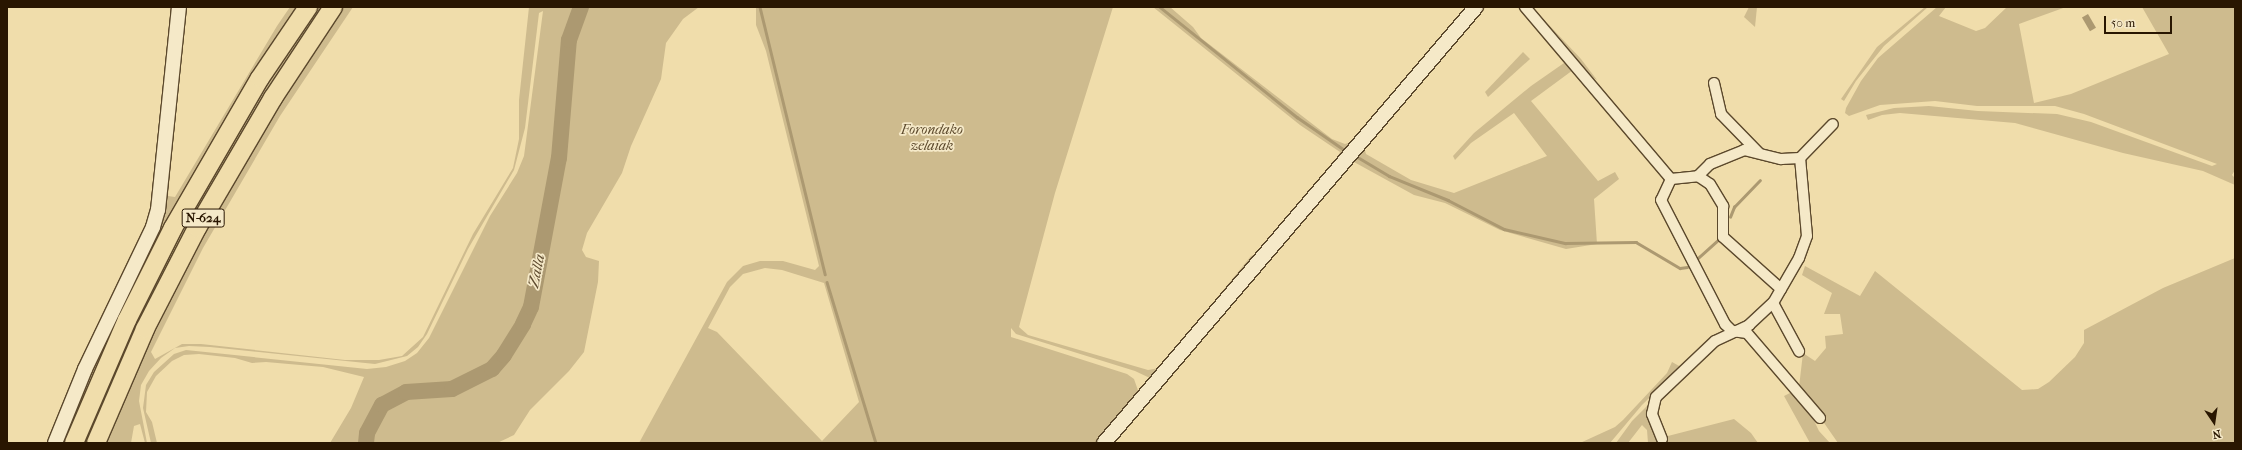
<!DOCTYPE html>
<style>
body{margin:0}
#map{position:relative;width:2242px;height:450px;overflow:hidden;background:#f0ddab;font-family:"IM FELL French Canon",serif}
div>[style]{position:absolute}
[style*='--x']{left:calc(var(--x)*1px);top:calc(var(--y)*1px);width:calc(var(--w)*1px);rotate:calc(var(--a)*1deg)}
.green>*{inset:0;background:#cebb8e}
.water>*{inset:0;background:#ac9971;transform-origin:0 0}
.stream>*{height:2.5px;margin:-1.25px;padding:0 1.25px;transform-origin:1.25px;border-radius:1.25px;background:#ac9971}
.river>*{height:16px;margin:-8px;padding:0 8px;transform-origin:8px;border-radius:8px;background:#ac9971}
.roads{filter:drop-shadow(1px 0 #5b482c) drop-shadow(-1px 0 #5b482c) drop-shadow(0 1px #5b482c) drop-shadow(0 -1px #5b482c)}
.street>*{height:10px;margin:-5px;padding:0 5px;transform-origin:5px;border-radius:5px;background:#f5e9c8}
.secondary>*{height:14px;margin:-7px;padding:0 7px;transform-origin:7px;border-radius:7px;background:#f5e9c8}
.highway>*{height:18px;margin:-9px;padding:0 9px;transform-origin:9px;border-radius:9px;background:#f0ddab}
span{translate:-50% -50%;white-space:nowrap;text-align:center;line-height:1.15;-webkit-text-stroke:3.5px #f5e9c8;paint-order:stroke}
.shield-label span{padding:1px 3px;background:#f5e9c8;border:1px solid;border-radius:3px;-webkit-text-stroke-width:0}
.shield-label{font-size:13px;color:#291601;font-weight:700}
.park-label{font-size:14px;color:#5b482b;font-style:italic}
.water-label{font-size:15px;color:#5d4a2e;font-style:italic}
.frame{position:absolute;inset:0;border:8px solid #291601;pointer-events:none}
.north{position:absolute;left:2194px;top:402px;width:40px;height:40px;-webkit-text-stroke:3px #f5e9c8;paint-order:stroke;rotate:167deg;font-size:11px;font-weight:700;line-height:16px;text-align:center;color:#291601}
.north::after{content:'';display:block;margin:auto;width:14px;height:18px;background:#291601;clip-path:polygon(50% 0,100% 100%,50% 72%,0 100%)}
.scale{position:absolute;left:2104px;top:16px;width:68px;height:18px;box-sizing:border-box;border:2px solid #291601;border-top:0;padding-left:5px;font-size:12px;line-height:14px;white-space:nowrap;color:#291601;-webkit-text-stroke:3px #f5e9c8;paint-order:stroke}
</style>
<div id="map">
<div class="green">
<i style="clip-path:polygon(182px 7px,186px 7px,168px 196px,175px 197px,277px 26px,290px 7px,297px 7px,231px 109px,174px 209px,114px 327px,66px 443px,60px 443px,72px 410px,154px 236px)"></i>
<i style="clip-path:polygon(316px 7px,326px 7px,221px 169px,188px 227px,90px 443px,81px 443px,121px 348px,214px 165px)"></i>
<i style="clip-path:polygon(344px 7px,353px 7px,280px 116px,203px 248px,151px 352px,155px 359px,182px 344px,201px 344px,345px 360px,379px 360px,402px 356px,423px 337px,473px 234px,513px 168px,519px 139px,519px 100px,529px 7px,699px 7px,683px 19px,666px 43px,661px 79px,631px 146px,622px 173px,587px 233px,582px 250px,586px 257px,599px 261px,598px 282px,584px 352px,569px 371px,530px 410px,514px 435px,497px 443px,330px 443px,351px 408px,364px 377px,323px 367px,266px 362px,252px 363px,235px 358px,199px 354px,184px 355px,172px 361px,156px 376px,147px 392px,146px 412px,152px 422px,157px 443px,151px 443px,143px 408px,146px 385px,154px 372px,174px 354px,186px 350px,367px 369px,386px 367px,405px 361px,417px 353px,429px 338px,490px 216px,517px 173px,524px 156px,543px 11px,539px 13px,525px 128px,514px 170px,468px 249px,427px 334px,418px 347px,407px 356px,375px 364px,210px 347px,189px 346px,175px 348px,161px 358px,149px 371px,141px 385px,139px 401px,147px 443px,145px 443px,140px 424px,134px 426px,131px 443px,107px 443px,140px 361px,227px 192px,315px 47px)"></i>
<i style="clip-path:polygon(evenodd,756px 7px,1113px 7px,1055px 193px,1019px 327px,1028px 335px,1148px 370px,1160px 368px,1251px 256px,1256px 254px,1335px 163px,1340px 152px,1300px 125px,1153px 7px,1170px 7px,1193px 27px,1201px 38px,1332px 139px,1345px 144px,1355px 141px,1466px 7px,1472px 7px,1152px 379px,1135px 371px,1016px 334px,1011px 328px,1011px 337px,1127px 374px,1134px 379px,1140px 396px,1100px 443px,639px 443px,727px 282px,743px 266px,760px 261px,783px 261px,815px 270px,819px 266px,766px 51px,756px 25px,756px 7px,765px 268px,782px 270px,824px 283px,859px 402px,822px 441px,717px 332px,708px 328px,730px 287px,743px 274px,765px 268px)"></i>
<i style="clip-path:polygon(1481px 7px,1485px 7px,1364px 147px,1366px 154px,1411px 180px,1454px 193px,1547px 156px,1514px 113px,1471px 143px,1455px 160px,1453px 156px,1474px 133px,1531px 86px,1564px 63px,1517px 7px,1521px 7px,1573px 70px,1531px 101px,1598px 181px,1615px 172px,1619px 179px,1594px 199px,1597px 244px,1566px 249px,1500px 230px,1445px 203px,1414px 195px,1354px 162px,1114px 443px,1110px 443px)"></i>
<i style="clip-path:polygon(1528px 7px,1532px 7px,1581px 59px,1597px 80px,1590px 76px)"></i>
<i style="clip-path:polygon(1749px 7px,1757px 7px,1755px 27px,1744px 17px)"></i>
<i style="clip-path:polygon(1925px 7px,1928px 7px,1884px 46px,1856px 81px,1844px 101px,1841px 99px,1877px 47px)"></i>
<i style="clip-path:polygon(1937px 7px,1946px 7px,1939px 16px,1976px 31px,1985px 28px,2007px 7px,2066px 7px,2019px 24px,2034px 103px,2071px 94px,2169px 54px,2142px 7px,2235px 7px,2235px 170px,2232px 175px,2235px 178px,2235px 185px,2203px 171px,2123px 153px,2015px 123px,1900px 113px,1882px 115px,1868px 120px,1866px 115px,1894px 108px,1929px 106px,1978px 111px,2057px 114px,2091px 122px,2212px 166px,2217px 164px,2084px 114px,2055px 106px,1977px 106px,1935px 101px,1880px 105px,1849px 116px,1845px 113px,1846px 108px,1861px 81px,1878px 58px)"></i>
<i style="clip-path:polygon(1523px 52px,1530px 59px,1488px 97px,1485px 92px)"></i>
<i style="clip-path:polygon(2235px 258px,2235px 443px,1838px 443px,1799px 387px,1803px 353px,1815px 361px,1826px 348px,1825px 336px,1843px 334px,1840px 314px,1824px 314px,1832px 293px,1802px 275px,1805px 266px,1860px 296px,1875px 271px,2022px 390px,2038px 389px,2049px 382px,2075px 357px,2084px 343px,2084px 330px,2163px 288px)"></i>
<i style="clip-path:polygon(1672px 362px,1681px 367px,1642px 405px,1610px 443px,1580px 443px,1615px 427px,1623px 420px,1667px 373px)"></i>
<i style="clip-path:polygon(1794px 391px,1807px 406px,1819px 431px,1830px 443px,1810px 443px,1784px 396px)"></i>
<i style="clip-path:polygon(1650px 403px,1664px 437px,1734px 419px,1751px 433px,1758px 443px,1648px 443px,1647px 430px,1642px 425px,1628px 443px,1616px 443px,1632px 421px)"></i>
</div>
<div class="water">
<i style="left:2088px;top:14px;width:16px;height:7px;rotate:60deg"></i>
</div>
<div class="stream">
<i style="--x:760;--y:7;--w:275;--a:76.3"></i>
<i style="--x:1160;--y:7;--w:176;--a:38.8"></i>
<i style="--x:1297;--y:117;--w:60;--a:34.8"></i>
<i style="--x:1356;--y:156;--w:39;--a:31"></i>
<i style="--x:1389;--y:176;--w:64;--a:22.1"></i>
<i style="--x:1448;--y:200;--w:63;--a:27.4"></i>
<i style="--x:1504;--y:229;--w:63;--a:12.9"></i>
<i style="--x:1565;--y:243;--w:71;--a:-0.8"></i>
<i style="--x:1636;--y:242;--w:51;--a:30.6"></i>
<i style="--x:1680;--y:268;--w:7;--a:-8"></i>
<i style="--x:1730;--y:217;--w:11;--a:-68"></i>
<i style="--x:1734;--y:207;--w:37;--a:-46"></i>
<i style="--x:1698;--y:258;--w:25;--a:-42"></i>
<i style="--x:827;--y:282;--w:168;--a:73.1"></i>
</div>
<div class="river">
<i style="--x:366;--y:443;--w:10;--a:-84"></i>
<i style="--x:367;--y:433;--w:32;--a:-62"></i>
<i style="--x:382;--y:405;--w:27;--a:-28"></i>
<i style="--x:406;--y:392;--w:46;--a:-3.7"></i>
<i style="--x:452;--y:389;--w:45;--a:-26.6"></i>
<i style="--x:492;--y:369;--w:18;--a:-49"></i>
<i style="--x:504;--y:355;--w:36;--a:-58"></i>
<i style="--x:523;--y:324;--w:19;--a:-65"></i>
<i style="--x:531;--y:307;--w:152;--a:-79.4"></i>
<i style="--x:559;--y:158;--w:118;--a:-85.2"></i>
<i style="--x:569;--y:40;--w:35;--a:-70"></i>
</div>
<div class="roads">
<div class="street">
<i style="--x:1525;--y:7;--w:226;--a:49.7"></i>
<i style="--x:1671;--y:179;--w:23;--a:115"></i>
<i style="--x:1661;--y:200;--w:140;--a:62.7"></i>
<i style="--x:1725;--y:324;--w:10;--a:45"></i>
<i style="--x:1732;--y:331;--w:15;--a:8"></i>
<i style="--x:1747;--y:333;--w:112;--a:49.3"></i>
<i style="--x:1714;--y:83;--w:32;--a:77"></i>
<i style="--x:1721;--y:114;--w:54;--a:45.7"></i>
<i style="--x:1698;--y:176;--w:14;--a:34"></i>
<i style="--x:1710;--y:184;--w:26;--a:59"></i>
<i style="--x:1723;--y:206;--w:31;--a:90"></i>
<i style="--x:1723;--y:237;--w:78;--a:41.9"></i>
<i style="--x:1671;--y:179;--w:27;--a:-6"></i>
<i style="--x:1698;--y:176;--w:17;--a:-45"></i>
<i style="--x:1710;--y:164;--w:37;--a:-22"></i>
<i style="--x:1744;--y:150;--w:38;--a:14"></i>
<i style="--x:1781;--y:159;--w:19;--a:-3"></i>
<i style="--x:1773;--y:303;--w:55;--a:61.6"></i>
<i style="--x:1662;--y:439;--w:27;--a:-112"></i>
<i style="--x:1652;--y:414;--w:17;--a:-77"></i>
<i style="--x:1656;--y:397;--w:81;--a:-43.5"></i>
<i style="--x:1715;--y:341;--w:38;--a:-25"></i>
<i style="--x:1749;--y:325;--w:33;--a:-43"></i>
<i style="--x:1773;--y:303;--w:52;--a:-60"></i>
<i style="--x:1799;--y:258;--w:23;--a:-70"></i>
<i style="--x:1807;--y:236;--w:78;--a:-95.1"></i>
<i style="--x:1800;--y:158;--w:47;--a:-45.9"></i>
</div>
<div class="secondary">
<i style="--x:55;--y:443;--w:80;--a:-67.9"></i>
<i style="--x:85;--y:369;--w:157;--a:-64.4"></i>
<i style="--x:153;--y:227;--w:18;--a:-74"></i>
<i style="--x:158;--y:210;--w:204;--a:-84.1"></i>
<i style="--x:1104;--y:443;--w:573;--a:-49.53"></i>
</div>
<div class="highway">
<i style="--x:74;--y:443;--w:134;--a:-66.7"></i>
<i style="--x:127;--y:320;--w:103;--a:-63.4"></i>
<i style="--x:173;--y:228;--w:173;--a:-59.9"></i>
<i style="--x:260;--y:78;--w:86;--a:-55.9"></i>
<i style="--x:96;--y:443;--w:124;--a:-66.7"></i>
<i style="--x:145;--y:329;--w:114;--a:-62.8"></i>
<i style="--x:197;--y:228;--w:151;--a:-59.7"></i>
<i style="--x:273;--y:98;--w:109;--a:-56.6"></i>
</div>
</div>
<div class="shield-label">
<span style="left:203px;top:218px">N-624</span>
</div>
<div class="park-label">
<span style="left:932px;top:138px">Forondako<br>zelaiak</span>
</div>
<div class="water-label">
<span style="left:537px;top:271px;rotate:-79deg">Zalla</span>
</div>
<div class="frame"></div>
<div class="north">N</div>
<div class="scale">50 m</div>
</div>
